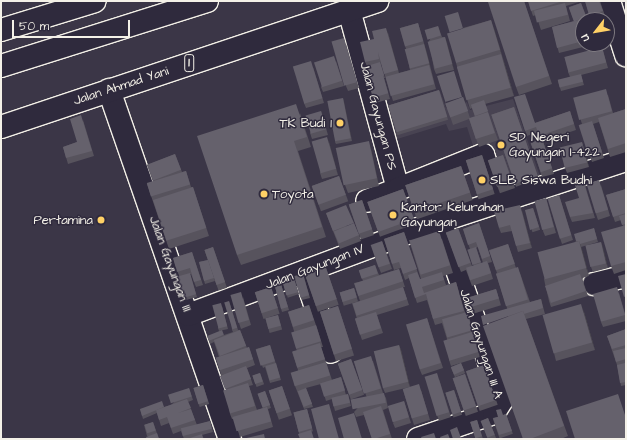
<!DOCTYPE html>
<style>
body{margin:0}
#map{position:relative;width:627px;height:440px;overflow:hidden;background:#3b3647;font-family:"Architects Daughter",sans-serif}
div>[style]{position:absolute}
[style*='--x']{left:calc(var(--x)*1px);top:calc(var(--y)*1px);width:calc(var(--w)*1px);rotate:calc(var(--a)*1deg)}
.built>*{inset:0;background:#484352}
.roads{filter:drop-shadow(1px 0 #f4f1e8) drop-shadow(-1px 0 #f4f1e8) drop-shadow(0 1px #f4f1e8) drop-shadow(0 -1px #f4f1e8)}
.minor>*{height:22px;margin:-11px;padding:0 11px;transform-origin:11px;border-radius:11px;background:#2f2a3d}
.highway>*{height:22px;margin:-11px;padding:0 11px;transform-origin:11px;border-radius:11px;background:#2f2a3d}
.wall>*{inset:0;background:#57535d;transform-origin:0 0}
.shaded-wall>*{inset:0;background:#47444c}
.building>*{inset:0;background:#65616c;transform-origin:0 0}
.dots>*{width:11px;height:11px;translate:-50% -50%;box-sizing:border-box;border:2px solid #2f2a3d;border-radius:50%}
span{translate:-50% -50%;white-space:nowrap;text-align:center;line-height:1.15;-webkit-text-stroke:3px #2f2a3d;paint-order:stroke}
.shield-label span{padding:1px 3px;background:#2f2a3d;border:1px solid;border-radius:3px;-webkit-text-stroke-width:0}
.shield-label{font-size:12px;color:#f4f1e8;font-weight:700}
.street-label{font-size:13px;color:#f4f1e8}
.poi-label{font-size:13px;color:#f4f1e8}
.right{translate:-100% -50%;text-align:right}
.left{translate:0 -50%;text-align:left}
.frame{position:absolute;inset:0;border:2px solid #f4f1e8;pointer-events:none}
.north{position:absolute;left:575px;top:12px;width:40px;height:40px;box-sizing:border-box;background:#2f2a3d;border:1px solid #7e7a81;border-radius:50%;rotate:239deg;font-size:11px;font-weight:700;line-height:16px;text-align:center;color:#f4f1e8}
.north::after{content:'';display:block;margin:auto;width:14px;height:18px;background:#ffd166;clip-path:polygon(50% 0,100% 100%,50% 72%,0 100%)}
.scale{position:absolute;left:12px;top:20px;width:118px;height:18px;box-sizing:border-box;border:2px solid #f4f1e8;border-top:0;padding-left:5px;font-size:12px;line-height:14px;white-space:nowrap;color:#f4f1e8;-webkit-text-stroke:3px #2f2a3d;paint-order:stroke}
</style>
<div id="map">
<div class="built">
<i style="clip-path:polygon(440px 91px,446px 108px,467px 102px,470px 110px,513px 99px,542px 182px,499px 197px,475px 152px,467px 127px,449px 131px,446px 124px,394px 140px,383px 107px)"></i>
</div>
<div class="roads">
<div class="minor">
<i style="--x:609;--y:1;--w:57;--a:72.5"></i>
<i style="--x:349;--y:10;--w:186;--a:74.7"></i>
<i style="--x:398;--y:189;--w:33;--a:159"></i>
<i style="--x:109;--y:90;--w:369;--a:70.9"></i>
<i style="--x:398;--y:189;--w:92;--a:-21.8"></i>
<i style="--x:483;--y:155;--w:49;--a:69.7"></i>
<i style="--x:304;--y:272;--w:84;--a:71.4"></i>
<i style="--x:594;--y:284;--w:33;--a:-14"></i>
<i style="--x:188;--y:315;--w:269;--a:-20.5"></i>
<i style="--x:440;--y:221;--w:196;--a:-18.2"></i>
<i style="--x:418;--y:439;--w:80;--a:-18.9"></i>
<i style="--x:494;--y:413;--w:15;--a:-58"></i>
<i style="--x:502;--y:400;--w:189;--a:-109.1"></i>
</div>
<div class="highway">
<i style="--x:1;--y:30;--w:98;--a:-17.1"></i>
<i style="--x:1;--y:66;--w:216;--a:-17.5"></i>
<i style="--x:1;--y:127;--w:397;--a:-18.5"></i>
</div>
</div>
<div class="wall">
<i style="clip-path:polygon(524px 1px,552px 84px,519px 95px,516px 87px)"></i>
<i style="clip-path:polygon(528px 1px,582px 1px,566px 6px,570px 21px,541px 30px,536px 15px,533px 16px)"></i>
<i style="clip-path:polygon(585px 1px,600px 1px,605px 16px,596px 19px,596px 20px,583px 20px,583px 44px,595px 44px,559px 53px,552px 27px,574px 21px,569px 7px,581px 3px,587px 18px,590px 17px)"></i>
<i style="clip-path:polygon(491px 20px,504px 62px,514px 96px,485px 104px,498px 140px,479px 147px,469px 119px,453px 125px,446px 104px,463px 97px,470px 118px,475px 117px,472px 108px,470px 109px,456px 63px,463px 28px)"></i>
<i style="clip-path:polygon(418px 23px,426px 50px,436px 89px,393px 101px,380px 60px,381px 65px,385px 78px,384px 78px,390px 99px,375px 103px,373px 97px,367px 66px,365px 62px,374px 39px,388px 33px,399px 73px,410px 70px,406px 49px,400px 28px)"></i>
<i style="clip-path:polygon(438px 26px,442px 37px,445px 37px,454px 70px,436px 74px,434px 69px,429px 41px)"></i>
<i style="clip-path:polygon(346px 44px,359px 88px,348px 91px,346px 86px)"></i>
<i style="clip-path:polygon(602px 47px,608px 68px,581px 75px,584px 85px,561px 91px,558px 81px,570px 77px,568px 72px)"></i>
<i style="clip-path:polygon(336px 61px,344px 86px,323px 92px,321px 87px)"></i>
<i style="clip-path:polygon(313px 67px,324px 103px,306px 108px,304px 103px)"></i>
<i style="left:439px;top:90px;width:31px;height:53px;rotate:73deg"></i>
<i style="clip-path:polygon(608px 95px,613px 113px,626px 109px,626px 152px,610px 157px,599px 122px,593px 124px,604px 158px,592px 162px,579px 125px,582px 124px,574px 99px)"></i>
<i style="clip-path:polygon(514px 97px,535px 123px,570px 111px,576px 130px,543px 141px,554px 174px,542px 177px,531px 143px,541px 139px,538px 132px,527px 136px)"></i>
<i style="clip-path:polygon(343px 98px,352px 141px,336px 144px,335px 142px)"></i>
<i style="left:514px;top:107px;width:76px;height:24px;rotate:71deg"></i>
<i style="clip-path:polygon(321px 111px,328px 135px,312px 139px,310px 133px)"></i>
<i style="clip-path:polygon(300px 113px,311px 147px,298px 151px,326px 237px,241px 265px,237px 255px)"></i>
<i style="clip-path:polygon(83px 120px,94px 156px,68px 164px,63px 147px,77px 142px)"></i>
<i style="clip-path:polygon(329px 142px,338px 175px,322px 179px,320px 173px)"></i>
<i style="clip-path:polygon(582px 142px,589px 167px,567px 173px,565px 168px)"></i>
<i style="clip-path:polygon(371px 149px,379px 186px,348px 193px,345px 185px)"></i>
<i style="clip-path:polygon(175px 154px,182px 172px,186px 171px,191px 187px,193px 187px,209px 236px,169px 249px,147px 184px,153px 182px,147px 165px)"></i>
<i style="left:482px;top:155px;width:41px;height:17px;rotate:72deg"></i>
<i style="left:503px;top:155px;width:35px;height:16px;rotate:70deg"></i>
<i style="left:461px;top:166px;width:36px;height:59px;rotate:71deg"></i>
<i style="left:339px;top:176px;width:27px;height:29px;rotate:70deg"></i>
<i style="clip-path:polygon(585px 185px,595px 218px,572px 222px,570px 217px)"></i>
<i style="clip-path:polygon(601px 185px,610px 216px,598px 220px,596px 214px)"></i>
<i style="left:403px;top:189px;width:37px;height:38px;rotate:70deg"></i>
<i style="clip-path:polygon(626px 189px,626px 270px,614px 274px,611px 266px,623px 226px,621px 220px,615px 222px,606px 195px)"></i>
<i style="clip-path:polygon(559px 195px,573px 240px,562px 244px,560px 238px)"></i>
<i style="clip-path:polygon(546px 198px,556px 233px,545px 236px,543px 231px)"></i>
<i style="left:362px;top:200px;width:37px;height:14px;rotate:71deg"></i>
<i style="left:533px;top:208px;width:23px;height:8px;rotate:72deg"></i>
<i style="clip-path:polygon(522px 211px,532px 248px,518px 252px,512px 231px,501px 233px,499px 228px)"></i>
<i style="clip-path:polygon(326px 213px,359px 235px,361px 241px,340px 249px)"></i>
<i style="clip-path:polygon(evenodd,479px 223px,492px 262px,488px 263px,493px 279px,472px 286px,466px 270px,461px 272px,446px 233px,458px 228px,472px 266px,474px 266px,468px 250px,470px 249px,463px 229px,479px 223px,478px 247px,483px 263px,481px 263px,476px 248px,478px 247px)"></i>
<i style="clip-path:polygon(594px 228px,598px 242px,581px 247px,589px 276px,582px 278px,588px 296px,551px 307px,549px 301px,545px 284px,544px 279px,576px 241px)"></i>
<i style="clip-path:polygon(404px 232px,420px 279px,421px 279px,409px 240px,442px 239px,453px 273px,443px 276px,446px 285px,456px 282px,465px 312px,467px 312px,469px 317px,480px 357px,451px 366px,449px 360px,447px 339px,442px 323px,435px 325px,427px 300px,417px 303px,409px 278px,405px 280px,401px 268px,394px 270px,384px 239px)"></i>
<i style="clip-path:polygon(382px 241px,392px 269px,381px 273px,379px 268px)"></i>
<i style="clip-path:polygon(601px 242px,608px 268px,593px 272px,591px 267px)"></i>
<i style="clip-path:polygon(508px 244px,516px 268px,520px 273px,530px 302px,541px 299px,545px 314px,526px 319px,568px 436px,561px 439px,523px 439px,507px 308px,496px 274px,497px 273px,489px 250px)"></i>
<i style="left:213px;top:247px;width:43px;height:9px;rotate:71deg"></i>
<i style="clip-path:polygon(192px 252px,203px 285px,196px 287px,191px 274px,190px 274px,197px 297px,186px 300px,178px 277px,179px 276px,173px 258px)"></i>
<i style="clip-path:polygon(208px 260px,215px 281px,205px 284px,199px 262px)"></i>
<i style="left:325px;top:265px;width:42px;height:22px;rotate:71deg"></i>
<i style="clip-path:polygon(375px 265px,379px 275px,399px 269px,405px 287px,403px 287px,409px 305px,377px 315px,383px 333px,362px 340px,355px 319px,357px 319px,352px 303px,360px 301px,354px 283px,363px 281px,359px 271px)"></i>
<i style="clip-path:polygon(303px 274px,310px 298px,302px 300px,294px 276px)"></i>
<i style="left:293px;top:275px;width:20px;height:12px;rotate:72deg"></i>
<i style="clip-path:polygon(280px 281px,289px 310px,282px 312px,274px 283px)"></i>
<i style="left:271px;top:287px;width:28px;height:17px;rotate:72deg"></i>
<i style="left:354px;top:288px;width:14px;height:15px;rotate:73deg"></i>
<i style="left:496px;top:289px;width:17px;height:29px;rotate:73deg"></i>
<i style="clip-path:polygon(619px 293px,626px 317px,626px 321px,603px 327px,601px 322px)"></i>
<i style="clip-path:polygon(243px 297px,251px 325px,241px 329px,239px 323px)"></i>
<i style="clip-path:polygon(229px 301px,238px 330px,240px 330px,247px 348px,249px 347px,255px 365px,247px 368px,253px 385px,249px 386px,257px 410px,263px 408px,258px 394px,265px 391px,271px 408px,268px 409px,273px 427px,240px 437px,234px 419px,232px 419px,230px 414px,226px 390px,216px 358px,219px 357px,214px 342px,210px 344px,207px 336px,224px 335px,233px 332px,232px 330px)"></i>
<i style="clip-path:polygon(309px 305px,318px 331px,323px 347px,321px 347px,332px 380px,341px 377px,346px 395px,348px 394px,351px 406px,335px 411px,332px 399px,326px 401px,321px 384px,306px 388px,313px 407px,304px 409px,297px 391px,298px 391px,297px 391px,295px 386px,298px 370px,292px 352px,297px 351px,296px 348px,294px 331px,288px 312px)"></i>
<i style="clip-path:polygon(222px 306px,228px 329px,219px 331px,218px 328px)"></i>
<i style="left:338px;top:306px;width:52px;height:19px;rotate:72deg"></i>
<i style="clip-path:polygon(584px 312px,595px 350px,556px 361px,554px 353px)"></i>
<i style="left:278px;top:315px;width:15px;height:13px;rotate:74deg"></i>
<i style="clip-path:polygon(427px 318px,443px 368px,422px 375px,420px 370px)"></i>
<i style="clip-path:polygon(626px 329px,626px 385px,621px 386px,617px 365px,607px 336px)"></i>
<i style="clip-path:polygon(270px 345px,281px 380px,270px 383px,265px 367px,263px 368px,256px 349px)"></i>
<i style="clip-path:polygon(399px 345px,401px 350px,410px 387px,385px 393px,383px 388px)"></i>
<i style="left:351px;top:359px;width:38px;height:14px;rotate:70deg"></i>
<i style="clip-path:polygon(354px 361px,373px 361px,383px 393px,386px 398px,388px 408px,383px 410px,392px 439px,372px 439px,364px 415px,356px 417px,354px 412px,367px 398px)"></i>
<i style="left:461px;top:363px;width:11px;height:11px;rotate:68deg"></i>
<i style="left:484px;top:365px;width:42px;height:19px;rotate:71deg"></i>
<i style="left:260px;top:373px;width:12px;height:8px;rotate:70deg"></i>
<i style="left:465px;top:374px;width:40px;height:13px;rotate:71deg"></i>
<i style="clip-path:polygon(439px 379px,451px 417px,439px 421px,437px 415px)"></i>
<i style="left:203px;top:385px;width:20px;height:10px;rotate:72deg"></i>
<i style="left:282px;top:386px;width:31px;height:14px;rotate:71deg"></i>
<i style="clip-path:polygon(189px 388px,193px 400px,188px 402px,197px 425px,210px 421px,213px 432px,202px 435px,204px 439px,184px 439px,181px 431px,173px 434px,169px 423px,161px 426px,157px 413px,143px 419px,140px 409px,164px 407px,171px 405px)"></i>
<i style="clip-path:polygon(403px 390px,421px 390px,430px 420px,414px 425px)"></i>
<i style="left:454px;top:390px;width:26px;height:9px;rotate:72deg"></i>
<i style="clip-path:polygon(404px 401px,411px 423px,395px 428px,393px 423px)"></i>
<i style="left:307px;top:409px;width:23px;height:14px;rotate:75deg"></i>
<i style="left:506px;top:414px;width:21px;height:14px;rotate:71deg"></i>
<i style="clip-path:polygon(488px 418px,496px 438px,494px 439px,488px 439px,481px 421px)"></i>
<i style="clip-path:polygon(477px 420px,483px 439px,476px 439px,470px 422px)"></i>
<i style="clip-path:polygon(153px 422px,159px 439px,147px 436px,144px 425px)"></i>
</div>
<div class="shaded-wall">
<i style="clip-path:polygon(491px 20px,494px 28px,503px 58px,500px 50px)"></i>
<i style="clip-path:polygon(386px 28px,388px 33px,400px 76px,398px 70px)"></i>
<i style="clip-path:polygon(445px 37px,447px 42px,454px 70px,452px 64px)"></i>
<i style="clip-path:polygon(424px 44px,426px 50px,431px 68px,429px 63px)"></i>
<i style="clip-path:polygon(501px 54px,504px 62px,514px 96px,511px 88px)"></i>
<i style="clip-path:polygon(343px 98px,344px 101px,352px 141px,351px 138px)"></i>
<i style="clip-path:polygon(327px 137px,329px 142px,338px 175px,336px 169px)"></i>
<i style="clip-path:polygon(369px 141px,371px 149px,379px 186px,377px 178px)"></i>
<i style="clip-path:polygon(582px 142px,584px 148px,589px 167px,587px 162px)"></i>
<i style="clip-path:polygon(520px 205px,522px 211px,532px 248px,530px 243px)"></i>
<i style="clip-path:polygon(579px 241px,582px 249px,589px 276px,586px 268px)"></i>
<i style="clip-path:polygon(601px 242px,603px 247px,608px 268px,606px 263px)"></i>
<i style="clip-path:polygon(581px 304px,584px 312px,595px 350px,592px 342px)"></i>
<i style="clip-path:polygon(399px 345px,401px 350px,410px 387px,408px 382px)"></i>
</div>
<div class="building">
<i style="clip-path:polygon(490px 1px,524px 1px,549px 76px,516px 87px,488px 2px)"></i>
<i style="clip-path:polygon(528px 1px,563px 1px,531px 11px)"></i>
<i style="clip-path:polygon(585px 1px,599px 1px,603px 11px,589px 15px)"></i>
<i style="left:565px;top:3px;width:12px;height:32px;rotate:76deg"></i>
<i style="left:581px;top:3px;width:15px;height:13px;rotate:70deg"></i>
<i style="left:458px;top:12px;width:17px;height:14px;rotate:73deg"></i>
<i style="clip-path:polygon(594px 16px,595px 20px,583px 20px,583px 41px,557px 48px,552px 27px)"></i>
<i style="left:491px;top:20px;width:31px;height:46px;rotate:73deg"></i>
<i style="left:418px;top:23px;width:19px;height:19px;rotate:74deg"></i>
<i style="left:438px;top:26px;width:10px;height:14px;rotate:73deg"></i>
<i style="clip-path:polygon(386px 28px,398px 70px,384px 74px,378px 52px,379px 59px,365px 62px,360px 42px,374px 39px,372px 31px)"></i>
<i style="left:445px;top:37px;width:28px;height:18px;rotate:75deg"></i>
<i style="left:344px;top:38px;width:46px;height:13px;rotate:74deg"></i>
<i style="left:424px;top:44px;width:20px;height:20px;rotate:75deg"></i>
<i style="left:602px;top:47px;width:16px;height:39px;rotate:75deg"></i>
<i style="left:501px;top:54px;width:35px;height:46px;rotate:74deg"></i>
<i style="left:334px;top:56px;width:26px;height:21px;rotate:72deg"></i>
<i style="left:311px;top:61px;width:39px;height:19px;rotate:73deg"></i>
<i style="left:380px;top:62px;width:14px;height:17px;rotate:73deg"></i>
<i style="left:429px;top:65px;width:20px;height:45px;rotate:75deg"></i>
<i style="clip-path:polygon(454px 71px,462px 97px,445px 102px,446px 104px,437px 76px)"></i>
<i style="left:581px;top:74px;width:8px;height:24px;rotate:76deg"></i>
<i style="left:383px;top:75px;width:19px;height:16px;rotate:74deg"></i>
<i style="left:606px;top:89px;width:23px;height:34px;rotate:75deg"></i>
<i style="left:439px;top:90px;width:28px;height:53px;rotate:73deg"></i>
<i style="clip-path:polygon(525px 94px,535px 123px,570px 111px,574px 124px,539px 136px,536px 127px,525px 131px,514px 97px)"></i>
<i style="left:463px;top:97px;width:15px;height:19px;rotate:70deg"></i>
<i style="left:343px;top:98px;width:41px;height:16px;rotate:79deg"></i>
<i style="left:484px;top:100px;width:12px;height:14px;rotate:70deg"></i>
<i style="clip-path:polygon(296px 104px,307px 137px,294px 141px,322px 227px,237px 255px,197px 136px)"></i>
<i style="left:514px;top:107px;width:73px;height:24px;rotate:71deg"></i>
<i style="clip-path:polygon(626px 109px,626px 143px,608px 149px,598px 118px)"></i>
<i style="left:321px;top:111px;width:19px;height:16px;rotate:74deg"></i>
<i style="left:488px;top:112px;width:22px;height:20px;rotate:72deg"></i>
<i style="clip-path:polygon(81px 115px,92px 151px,66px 158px,63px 147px,77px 142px,70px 119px)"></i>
<i style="left:592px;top:121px;width:33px;height:14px;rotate:72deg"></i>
<i style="left:327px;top:137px;width:33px;height:16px;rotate:74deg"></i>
<i style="left:542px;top:139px;width:31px;height:12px;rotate:71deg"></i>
<i style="left:369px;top:141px;width:38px;height:34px;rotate:78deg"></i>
<i style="left:582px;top:142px;width:21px;height:23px;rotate:76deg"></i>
<i style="left:175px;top:154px;width:17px;height:30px;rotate:69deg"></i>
<i style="left:482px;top:155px;width:36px;height:17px;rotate:72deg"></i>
<i style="left:503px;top:155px;width:28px;height:16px;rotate:71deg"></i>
<i style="left:461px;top:166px;width:28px;height:59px;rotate:71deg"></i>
<i style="left:186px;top:171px;width:14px;height:41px;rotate:73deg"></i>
<i style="left:339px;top:176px;width:20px;height:29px;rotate:70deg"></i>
<i style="clip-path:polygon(583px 180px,593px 213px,570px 217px,565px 202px,579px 198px,574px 182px)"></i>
<i style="left:599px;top:180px;width:31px;height:13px;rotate:73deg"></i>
<i style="left:193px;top:187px;width:43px;height:42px;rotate:72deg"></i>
<i style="left:403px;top:189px;width:32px;height:38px;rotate:70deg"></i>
<i style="clip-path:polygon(626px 189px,626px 213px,613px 217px,606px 195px)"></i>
<i style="left:559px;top:195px;width:42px;height:12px;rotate:73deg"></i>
<i style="left:546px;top:198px;width:30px;height:12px;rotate:75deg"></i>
<i style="left:362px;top:200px;width:31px;height:14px;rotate:71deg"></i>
<i style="clip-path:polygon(346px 205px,354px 223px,333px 231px,334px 234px,326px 213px)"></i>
<i style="clip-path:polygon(520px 205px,530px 243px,516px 246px,510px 225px,499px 228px,494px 211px)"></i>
<i style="clip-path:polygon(533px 208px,539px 227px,530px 230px,525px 210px)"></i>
<i style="clip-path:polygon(626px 214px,626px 224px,622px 225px,619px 216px)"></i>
<i style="left:354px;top:223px;width:13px;height:22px;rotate:67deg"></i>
<i style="clip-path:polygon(479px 223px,490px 256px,482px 259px,476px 242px,468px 245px,463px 229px)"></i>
<i style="clip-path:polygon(626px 225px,626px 262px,611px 266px,601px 232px)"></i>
<i style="left:458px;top:228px;width:37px;height:13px;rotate:70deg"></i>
<i style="clip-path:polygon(594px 228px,597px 239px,580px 244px,579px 241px,576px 241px,574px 234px)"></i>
<i style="left:439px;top:231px;width:36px;height:31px;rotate:72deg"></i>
<i style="clip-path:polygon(404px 232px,417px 269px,403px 274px,399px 262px,392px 264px,384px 239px)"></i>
<i style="left:382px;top:241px;width:24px;height:12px;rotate:71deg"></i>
<i style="left:579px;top:241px;width:28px;height:43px;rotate:75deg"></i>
<i style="left:601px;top:242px;width:22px;height:16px;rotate:77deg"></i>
<i style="left:508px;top:244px;width:21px;height:20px;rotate:71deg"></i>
<i style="left:213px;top:247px;width:37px;height:9px;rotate:71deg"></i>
<i style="left:476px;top:247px;width:16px;height:9px;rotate:72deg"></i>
<i style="clip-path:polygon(192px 252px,201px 280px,194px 282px,190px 268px,177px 272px,173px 258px)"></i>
<i style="clip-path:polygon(208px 260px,214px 278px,204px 281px,199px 262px)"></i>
<i style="left:487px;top:261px;width:13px;height:22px;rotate:72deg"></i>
<i style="left:325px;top:265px;width:36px;height:22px;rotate:71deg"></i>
<i style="left:375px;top:265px;width:9px;height:17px;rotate:72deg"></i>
<i style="left:518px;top:267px;width:34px;height:23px;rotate:73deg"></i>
<i style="left:399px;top:269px;width:13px;height:47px;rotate:72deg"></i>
<i style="clip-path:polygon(417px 272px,420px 279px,442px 272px,444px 280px,422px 287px,424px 293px,456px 282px,464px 311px,433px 319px,426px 294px,415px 298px,408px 275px)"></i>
<i style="left:190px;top:273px;width:22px;height:13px;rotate:74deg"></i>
<i style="left:303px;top:274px;width:22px;height:9px;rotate:74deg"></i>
<i style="left:580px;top:274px;width:18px;height:37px;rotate:71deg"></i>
<i style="clip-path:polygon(626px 274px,626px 296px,624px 297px,618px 276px)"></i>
<i style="left:293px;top:275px;width:18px;height:12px;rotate:74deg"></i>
<i style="clip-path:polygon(280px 281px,288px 307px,281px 309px,274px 283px)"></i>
<i style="left:271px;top:287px;width:22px;height:17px;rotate:72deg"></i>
<i style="left:403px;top:287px;width:13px;height:53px;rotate:72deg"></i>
<i style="left:617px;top:287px;width:29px;height:25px;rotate:74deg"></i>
<i style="left:354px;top:288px;width:10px;height:15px;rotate:73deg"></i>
<i style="left:496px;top:289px;width:10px;height:29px;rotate:73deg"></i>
<i style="left:241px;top:292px;width:29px;height:11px;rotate:74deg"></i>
<i style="clip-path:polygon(541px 299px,543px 308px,524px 314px,523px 311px,483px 325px,481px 316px)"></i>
<i style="left:229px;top:301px;width:28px;height:5px;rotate:73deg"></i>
<i style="left:221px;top:303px;width:24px;height:9px;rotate:75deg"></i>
<i style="left:581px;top:304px;width:40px;height:40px;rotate:74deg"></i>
<i style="left:309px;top:305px;width:16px;height:22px;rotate:72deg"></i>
<i style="left:338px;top:306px;width:45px;height:19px;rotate:72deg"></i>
<i style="clip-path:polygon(523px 311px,564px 426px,530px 439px,523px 439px,483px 326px)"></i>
<i style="left:376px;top:312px;width:17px;height:22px;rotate:73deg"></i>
<i style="left:467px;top:312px;width:19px;height:26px;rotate:74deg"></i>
<i style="left:278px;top:315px;width:11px;height:13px;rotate:75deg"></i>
<i style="left:427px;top:318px;width:47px;height:22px;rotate:73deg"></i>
<i style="left:316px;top:325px;width:17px;height:26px;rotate:73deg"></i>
<i style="clip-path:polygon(626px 329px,626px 345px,612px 349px,607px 336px)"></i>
<i style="left:222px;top:330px;width:5px;height:16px;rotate:68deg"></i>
<i style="left:240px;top:330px;width:17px;height:28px;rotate:69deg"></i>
<i style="left:472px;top:332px;width:21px;height:30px;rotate:73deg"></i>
<i style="left:320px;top:343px;width:17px;height:29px;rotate:73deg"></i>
<i style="left:270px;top:345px;width:17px;height:15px;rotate:73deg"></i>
<i style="left:399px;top:345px;width:38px;height:26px;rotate:76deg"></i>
<i style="left:249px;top:347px;width:13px;height:35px;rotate:72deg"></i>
<i style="clip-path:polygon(626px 348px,626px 359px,616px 362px,613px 351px)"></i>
<i style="left:371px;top:356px;width:34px;height:18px;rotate:73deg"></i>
<i style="left:351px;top:359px;width:33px;height:14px;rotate:70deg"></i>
<i style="left:326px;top:362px;width:14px;height:37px;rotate:73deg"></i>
<i style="left:276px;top:363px;width:15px;height:11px;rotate:74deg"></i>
<i style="left:461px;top:363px;width:8px;height:11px;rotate:67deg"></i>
<i style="clip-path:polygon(625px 363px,626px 369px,626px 382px,620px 383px,617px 365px)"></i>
<i style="left:484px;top:365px;width:37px;height:19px;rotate:71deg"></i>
<i style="left:246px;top:366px;width:14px;height:28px;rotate:69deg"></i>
<i style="left:260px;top:373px;width:9px;height:8px;rotate:72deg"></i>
<i style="left:437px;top:373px;width:41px;height:13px;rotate:73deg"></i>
<i style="left:465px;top:374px;width:34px;height:13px;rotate:71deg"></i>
<i style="left:341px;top:377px;width:14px;height:22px;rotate:73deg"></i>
<i style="left:248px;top:383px;width:24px;height:26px;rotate:73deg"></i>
<i style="left:419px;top:384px;width:31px;height:17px;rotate:73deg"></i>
<i style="left:203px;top:385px;width:17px;height:10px;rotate:73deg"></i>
<i style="left:282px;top:386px;width:24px;height:14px;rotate:71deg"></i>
<i style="left:189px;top:388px;width:9px;height:22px;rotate:72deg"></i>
<i style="left:306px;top:388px;width:17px;height:9px;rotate:69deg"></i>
<i style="left:454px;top:390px;width:23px;height:9px;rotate:72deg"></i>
<i style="left:265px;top:391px;width:15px;height:8px;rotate:70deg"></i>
<i style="left:384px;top:393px;width:10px;height:34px;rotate:79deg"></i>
<i style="left:348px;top:394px;width:9px;height:17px;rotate:77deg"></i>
<i style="clip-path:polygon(618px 394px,626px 418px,626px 439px,575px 439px,566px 411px)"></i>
<i style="clip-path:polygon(187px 399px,191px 408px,178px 413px,191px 409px,195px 420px,171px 428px,167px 417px,159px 420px,156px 410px)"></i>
<i style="clip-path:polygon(162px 401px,164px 407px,142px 416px,140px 409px)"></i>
<i style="left:404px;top:401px;width:17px;height:17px;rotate:73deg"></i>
<i style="clip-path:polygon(329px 404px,339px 439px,319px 439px,311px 409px)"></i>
<i style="clip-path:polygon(381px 406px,390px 434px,374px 439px,372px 439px,363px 412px)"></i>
<i style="left:267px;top:407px;width:15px;height:36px;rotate:74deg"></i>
<i style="left:307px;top:409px;width:20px;height:14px;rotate:75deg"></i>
<i style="clip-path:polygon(501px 409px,503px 415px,506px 414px,512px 431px,499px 435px,493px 418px,498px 417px,496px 410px)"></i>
<i style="clip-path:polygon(354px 413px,362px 439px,344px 439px,338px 418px)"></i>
<i style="left:488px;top:418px;width:18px;height:8px;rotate:68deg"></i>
<i style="left:477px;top:420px;width:17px;height:7px;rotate:73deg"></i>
<i style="left:210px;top:421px;width:8px;height:30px;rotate:76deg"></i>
<i style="left:153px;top:422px;width:9px;height:9px;rotate:72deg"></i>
<i style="clip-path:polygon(457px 427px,461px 438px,453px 439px,450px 430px)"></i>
<i style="clip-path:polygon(311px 430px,314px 439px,300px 439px,298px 434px)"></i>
<i style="clip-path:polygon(157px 433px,159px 439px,147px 439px,146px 437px)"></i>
<i style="clip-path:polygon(434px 433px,436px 439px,422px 439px,421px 437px)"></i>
<i style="clip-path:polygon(202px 434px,203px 439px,187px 439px)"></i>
<i style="clip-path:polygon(264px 434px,265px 439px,242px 439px)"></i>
<i style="clip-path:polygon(448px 434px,450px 439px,441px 439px,440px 437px)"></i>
</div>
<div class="dots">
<i style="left:340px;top:123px;background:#ffd166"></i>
<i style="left:501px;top:145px;background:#ffd166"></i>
<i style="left:482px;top:180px;background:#ffd166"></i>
<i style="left:264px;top:194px;background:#ffd166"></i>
<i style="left:393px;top:215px;background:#ffd166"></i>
<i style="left:101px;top:220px;background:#ffd166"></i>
</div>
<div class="shield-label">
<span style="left:189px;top:63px">1</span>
</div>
<div class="street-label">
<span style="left:121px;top:86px;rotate:-18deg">Jalan Ahmad Yani</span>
<span style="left:378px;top:116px;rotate:75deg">Jalan Gayungan PS</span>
<span style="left:170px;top:264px;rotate:70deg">Jalan Gayungan III</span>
<span style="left:315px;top:267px;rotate:-21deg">Jalan Gayungan IV</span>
<span style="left:481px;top:344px;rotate:72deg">Jalan Gayungan III A</span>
</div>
<div class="poi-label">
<span class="right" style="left:332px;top:123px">TK Budi 1</span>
<span class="left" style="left:509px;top:145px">SD Negeri<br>Gayungan I-422</span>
<span class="left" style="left:490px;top:180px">SLB Siswa Budhi</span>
<span class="left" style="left:272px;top:194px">Toyota</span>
<span class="left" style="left:401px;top:215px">Kantor Kelurahan<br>Gayungan</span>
<span class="right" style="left:93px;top:220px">Pertamina</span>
</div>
<div class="frame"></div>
<div class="north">U</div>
<div class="scale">50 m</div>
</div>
